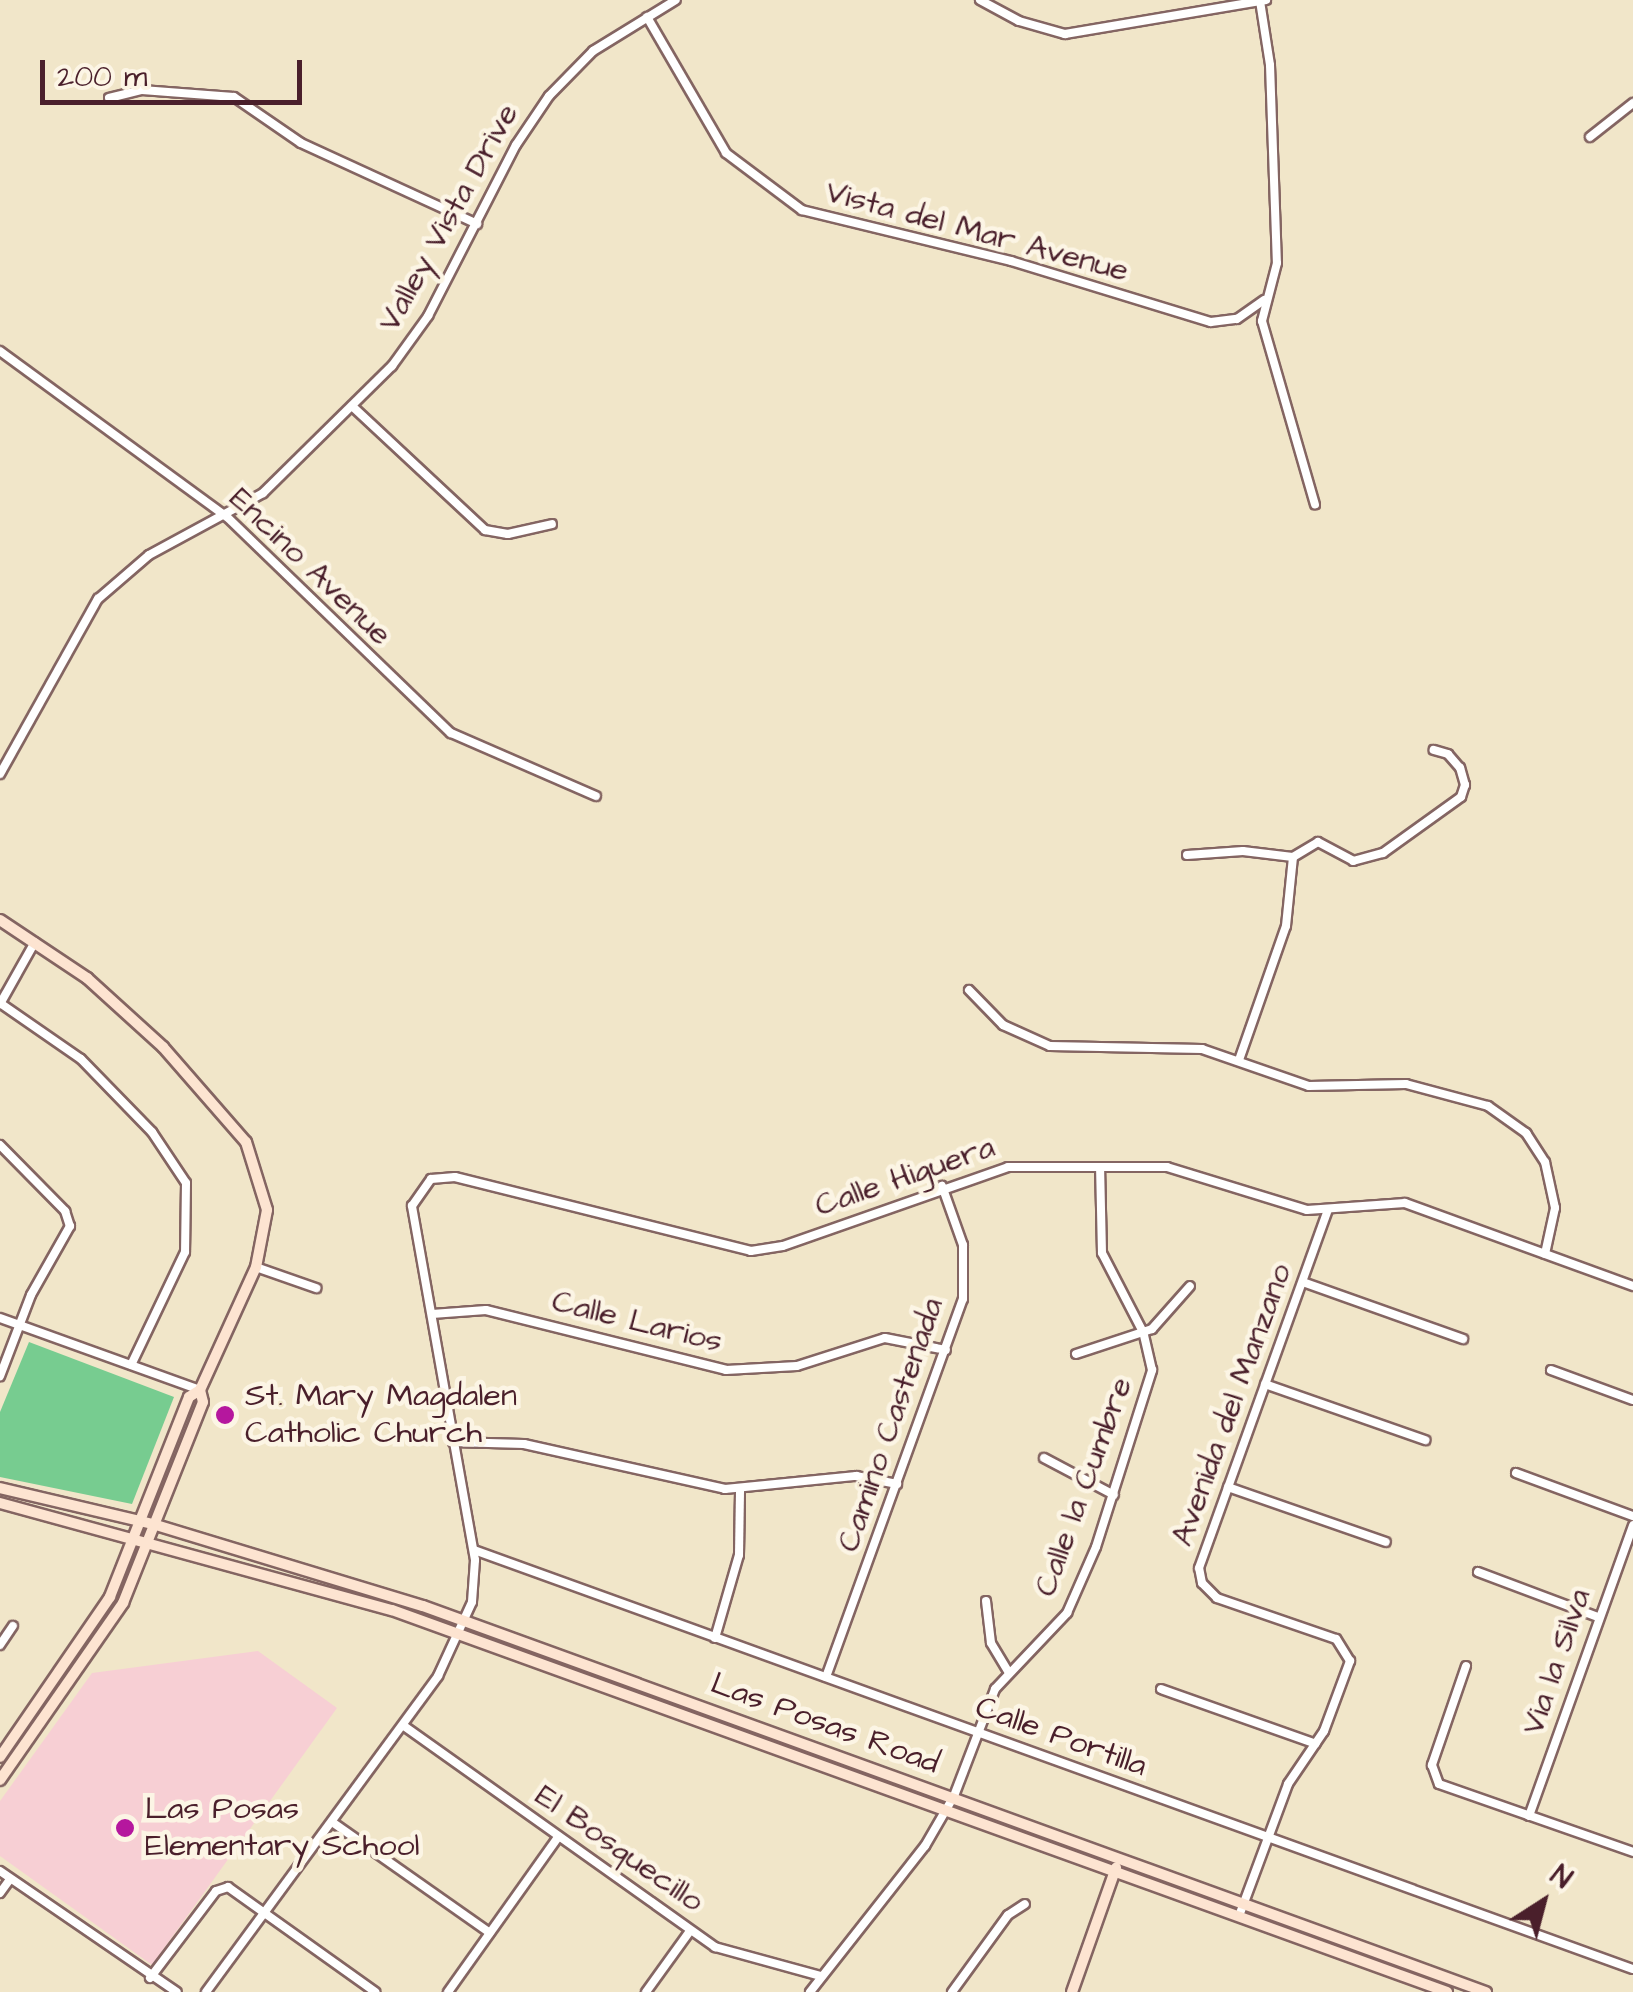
<!DOCTYPE html>
<style>
body{margin:0}
#map{position:relative;width:1633px;height:1992px;overflow:hidden;background:#f1e6c9;font-family:"Architects Daughter",sans-serif}
div>[style]{position:absolute}
[style*='--x']{left:calc(var(--x)*1px);top:calc(var(--y)*1px);width:calc(var(--w)*1px);rotate:calc(var(--a)*1deg)}
.built>*{inset:0;background:#f7cfd4}
.green>*{inset:0;background:#77cc90}
.roads{filter:drop-shadow(2px 0 #846562) drop-shadow(-2px 0 #846562) drop-shadow(0 2px #846562) drop-shadow(0 -2px #846562)}
.street>*{height:8px;margin:-4px;padding:0 4px;transform-origin:4px;border-radius:4px;background:#fff}
.secondary>*{height:10px;margin:-5px;padding:0 5px;transform-origin:5px;border-radius:5px;background:#fde4d1}
.dots>*{width:28px;height:28px;translate:-50% -50%;box-sizing:border-box;border:5px solid #fcf5e5;border-radius:50%}
span{translate:-50% -50%;white-space:nowrap;text-align:center;line-height:1.15;-webkit-text-stroke:9px #fcf5e5;paint-order:stroke}
.street-label{font-size:32px;color:#4a1f2b}
.poi-label{font-size:32px;color:#4a1f2b}
.left{translate:0 -50%;text-align:left}
.north{position:absolute;left:1493px;top:1852px;width:100px;height:100px;-webkit-text-stroke:8px #fcf5e5;paint-order:stroke;rotate:36deg;font-size:28px;font-weight:700;line-height:40px;text-align:center;color:#4a1f2b}
.north::after{content:'';display:block;margin:auto;width:35px;height:45px;background:#4a1f2b;clip-path:polygon(50% 0,100% 100%,50% 72%,0 100%)}
.scale{position:absolute;left:40px;top:60px;width:262px;height:45px;box-sizing:border-box;border:5px solid #4a1f2b;border-top:0;padding-left:12px;font-size:30px;line-height:35px;white-space:nowrap;color:#4a1f2b;-webkit-text-stroke:8px #fcf5e5;paint-order:stroke}
</style>
<div id="map">
<div class="built">
<i style="clip-path:polygon(258px 1651px,337px 1708px,152px 1965px,0 1856px,0 1801px,92px 1673px)"></i>
</div>
<div class="green">
<i style="clip-path:polygon(29px 1342px,174px 1397px,132px 1504px,0 1477px,0 1412px)"></i>
</div>
<div class="roads">
<div class="street">
<i style="--x:980;--y:0;--w:44;--a:28.3"></i>
<i style="--x:1019;--y:21;--w:48;--a:15.8"></i>
<i style="--x:1065;--y:34;--w:204;--a:-9.6"></i>
<i style="--x:1260;--y:1;--w:65;--a:81.1"></i>
<i style="--x:1270;--y:65;--w:198;--a:88"></i>
<i style="--x:1277;--y:263;--w:60;--a:104.5"></i>
<i style="--x:1262;--y:321;--w:191;--a:73.9"></i>
<i style="--x:647;--y:17;--w:157;--a:59.8"></i>
<i style="--x:726;--y:153;--w:95;--a:36.9"></i>
<i style="--x:802;--y:210;--w:215;--a:13.7"></i>
<i style="--x:1011;--y:261;--w:209;--a:17"></i>
<i style="--x:1211;--y:322;--w:26;--a:-7"></i>
<i style="--x:1237;--y:319;--w:33;--a:-35"></i>
<i style="--x:109;--y:98;--w:34;--a:-14"></i>
<i style="--x:142;--y:90;--w:92;--a:4.4"></i>
<i style="--x:234;--y:97;--w:81;--a:34.5"></i>
<i style="--x:301;--y:143;--w:194;--a:24.7"></i>
<i style="--x:1590;--y:137;--w:55;--a:-38.3"></i>
<i style="--x:0;--y:351;--w:281;--a:36.2"></i>
<i style="--x:227;--y:517;--w:311;--a:44"></i>
<i style="--x:451;--y:733;--w:158;--a:23.5"></i>
<i style="--x:352;--y:406;--w:182;--a:43"></i>
<i style="--x:485;--y:530;--w:23;--a:10"></i>
<i style="--x:508;--y:534;--w:45;--a:-12.8"></i>
<i style="--x:0;--y:774;--w:201;--a:-60.8"></i>
<i style="--x:98;--y:599;--w:67;--a:-40.8"></i>
<i style="--x:149;--y:555;--w:130;--a:-28.5"></i>
<i style="--x:263;--y:493;--w:181;--a:-44.6"></i>
<i style="--x:392;--y:366;--w:62;--a:-54.2"></i>
<i style="--x:428;--y:316;--w:192;--a:-62.8"></i>
<i style="--x:516;--y:145;--w:59;--a:-56"></i>
<i style="--x:549;--y:96;--w:63;--a:-45.6"></i>
<i style="--x:593;--y:51;--w:97;--a:-31.6"></i>
<i style="--x:1187;--y:855;--w:56;--a:-4.1"></i>
<i style="--x:1243;--y:851;--w:50;--a:6.8"></i>
<i style="--x:1293;--y:857;--w:29;--a:-31"></i>
<i style="--x:1318;--y:842;--w:40;--a:28"></i>
<i style="--x:1353;--y:861;--w:31;--a:-15"></i>
<i style="--x:1383;--y:853;--w:96;--a:-35.7"></i>
<i style="--x:1461;--y:797;--w:13;--a:-72"></i>
<i style="--x:1465;--y:785;--w:18;--a:-106"></i>
<i style="--x:1460;--y:768;--w:18;--a:-131"></i>
<i style="--x:1448;--y:754;--w:15;--a:-164"></i>
<i style="--x:969;--y:990;--w:49;--a:45.8"></i>
<i style="--x:1003;--y:1025;--w:51;--a:24.1"></i>
<i style="--x:1050;--y:1046;--w:152;--a:1.1"></i>
<i style="--x:1202;--y:1049;--w:113;--a:19.1"></i>
<i style="--x:1309;--y:1086;--w:97;--a:-1.2"></i>
<i style="--x:1406;--y:1084;--w:85;--a:15"></i>
<i style="--x:1488;--y:1106;--w:47;--a:35.4"></i>
<i style="--x:1526;--y:1133;--w:35;--a:57"></i>
<i style="--x:1545;--y:1162;--w:47;--a:77.7"></i>
<i style="--x:1555;--y:1208;--w:47;--a:102.3"></i>
<i style="--x:0;--y:1003;--w:98;--a:34.7"></i>
<i style="--x:81;--y:1059;--w:102;--a:45.8"></i>
<i style="--x:152;--y:1132;--w:61;--a:56.3"></i>
<i style="--x:186;--y:1183;--w:69;--a:90.8"></i>
<i style="--x:185;--y:1252;--w:125;--a:115.5"></i>
<i style="--x:0;--y:1004;--w:71;--a:-60.6"></i>
<i style="--x:1239;--y:1060;--w:142;--a:-70.7"></i>
<i style="--x:1286;--y:926;--w:69;--a:-84.2"></i>
<i style="--x:0;--y:1145;--w:93;--a:45.4"></i>
<i style="--x:65;--y:1211;--w:16;--a:72"></i>
<i style="--x:70;--y:1226;--w:79;--a:119.5"></i>
<i style="--x:31;--y:1295;--w:87;--a:110.9"></i>
<i style="--x:256;--y:1267;--w:64;--a:19.3"></i>
<i style="--x:1303;--y:1282;--w:170;--a:19.6"></i>
<i style="--x:432;--y:1314;--w:54;--a:-4.2"></i>
<i style="--x:486;--y:1310;--w:247;--a:14"></i>
<i style="--x:726;--y:1370;--w:71;--a:-3.2"></i>
<i style="--x:797;--y:1366;--w:92;--a:-17.7"></i>
<i style="--x:885;--y:1338;--w:62;--a:11.1"></i>
<i style="--x:0;--y:1318;--w:213;--a:19.8"></i>
<i style="--x:1076;--y:1354;--w:80;--a:-18.2"></i>
<i style="--x:1152;--y:1329;--w:57;--a:-48.5"></i>
<i style="--x:1551;--y:1370;--w:87;--a:20.1"></i>
<i style="--x:1265;--y:1384;--w:170;--a:19.3"></i>
<i style="--x:453;--y:1442;--w:71;--a:1.6"></i>
<i style="--x:524;--y:1444;--w:206;--a:12.6"></i>
<i style="--x:725;--y:1489;--w:132;--a:-5.7"></i>
<i style="--x:856;--y:1476;--w:42;--a:11"></i>
<i style="--x:1044;--y:1458;--w:79;--a:27.9"></i>
<i style="--x:1516;--y:1473;--w:125;--a:20.2"></i>
<i style="--x:1228;--y:1487;--w:167;--a:19.2"></i>
<i style="--x:474;--y:1550;--w:1232;--a:19.88"></i>
<i style="--x:1478;--y:1572;--w:128;--a:20.6"></i>
<i style="--x:986;--y:1601;--w:42;--a:83.2"></i>
<i style="--x:991;--y:1643;--w:33;--a:59"></i>
<i style="--x:715;--y:1638;--w:86;--a:-73.9"></i>
<i style="--x:739;--y:1555;--w:65;--a:-89.1"></i>
<i style="--x:0;--y:1645;--w:23;--a:-56"></i>
<i style="--x:1466;--y:1666;--w:105;--a:109"></i>
<i style="--x:1432;--y:1765;--w:20;--a:70"></i>
<i style="--x:1439;--y:1784;--w:206;--a:19.3"></i>
<i style="--x:826;--y:1677;--w:402;--a:-70.1"></i>
<i style="--x:963;--y:1299;--w:54;--a:-90"></i>
<i style="--x:963;--y:1245;--w:63;--a:-109.6"></i>
<i style="--x:1161;--y:1689;--w:164;--a:19.5"></i>
<i style="--x:404;--y:1726;--w:382;--a:35.4"></i>
<i style="--x:715;--y:1947;--w:110;--a:15.3"></i>
<i style="--x:1529;--y:1816;--w:309;--a:-70.3"></i>
<i style="--x:335;--y:1824;--w:189;--a:35.1"></i>
<i style="--x:0;--y:1871;--w:214;--a:34.4"></i>
<i style="--x:0;--y:1893;--w:17;--a:-54"></i>
<i style="--x:1239;--y:1916;--w:141;--a:-69.6"></i>
<i style="--x:1288;--y:1784;--w:64;--a:-55.8"></i>
<i style="--x:1324;--y:1731;--w:75;--a:-69.6"></i>
<i style="--x:1350;--y:1661;--w:26;--a:-122"></i>
<i style="--x:1336;--y:1639;--w:126;--a:-161"></i>
<i style="--x:1217;--y:1598;--w:21;--a:-135"></i>
<i style="--x:1202;--y:1583;--w:15;--a:-101"></i>
<i style="--x:1199;--y:1568;--w:381;--a:-70.2"></i>
<i style="--x:150;--y:1978;--w:109;--a:-52.8"></i>
<i style="--x:216;--y:1891;--w:13;--a:-18"></i>
<i style="--x:228;--y:1887;--w:181;--a:35.5"></i>
<i style="--x:206;--y:1992;--w:392;--a:-53.7"></i>
<i style="--x:438;--y:1676;--w:81;--a:-65.3"></i>
<i style="--x:472;--y:1602;--w:42;--a:-85.9"></i>
<i style="--x:475;--y:1560;--w:360;--a:-100.1"></i>
<i style="--x:412;--y:1206;--w:33;--a:-55"></i>
<i style="--x:431;--y:1179;--w:24;--a:-5"></i>
<i style="--x:455;--y:1177;--w:305;--a:14"></i>
<i style="--x:751;--y:1251;--w:32;--a:-9"></i>
<i style="--x:783;--y:1246;--w:238;--a:-19.3"></i>
<i style="--x:1008;--y:1167;--w:159;--a:0"></i>
<i style="--x:1167;--y:1167;--w:146;--a:17.1"></i>
<i style="--x:1307;--y:1210;--w:98;--a:-4.1"></i>
<i style="--x:1405;--y:1203;--w:243;--a:20"></i>
<i style="--x:448;--y:1992;--w:190;--a:-54.6"></i>
<i style="--x:646;--y:1992;--w:75;--a:-54.2"></i>
<i style="--x:810;--y:1992;--w:186;--a:-51.8"></i>
<i style="--x:925;--y:1846;--w:58;--a:-59.9"></i>
<i style="--x:954;--y:1796;--w:115;--a:-69"></i>
<i style="--x:995;--y:1689;--w:105;--a:-46.5"></i>
<i style="--x:1067;--y:1613;--w:72;--a:-66.3"></i>
<i style="--x:1096;--y:1547;--w:186;--a:-72.4"></i>
<i style="--x:1152;--y:1370;--w:39;--a:-103"></i>
<i style="--x:1143;--y:1332;--w:89;--a:-117.4"></i>
<i style="--x:1102;--y:1253;--w:85;--a:-91.3"></i>
<i style="--x:952;--y:1992;--w:95;--a:-54"></i>
<i style="--x:1008;--y:1915;--w:20;--a:-33"></i>
</div>
<div class="secondary">
<i style="--x:0;--y:920;--w:105;--a:33.7"></i>
<i style="--x:87;--y:978;--w:103;--a:42.2"></i>
<i style="--x:163;--y:1047;--w:126;--a:48.9"></i>
<i style="--x:246;--y:1142;--w:71;--a:72.8"></i>
<i style="--x:267;--y:1210;--w:58;--a:100.9"></i>
<i style="--x:256;--y:1267;--w:135;--a:114.5"></i>
<i style="--x:200;--y:1390;--w:13;--a:148"></i>
<i style="--x:189;--y:1397;--w:215;--a:111.6"></i>
<i style="--x:110;--y:1597;--w:194;--a:124.5"></i>
<i style="--x:0;--y:1488;--w:160;--a:13.3"></i>
<i style="--x:156;--y:1525;--w:279;--a:16.9"></i>
<i style="--x:423;--y:1606;--w:1131;--a:19.96"></i>
<i style="--x:0;--y:1503;--w:406;--a:15.3"></i>
<i style="--x:392;--y:1610;--w:1122;--a:19.9"></i>
<i style="--x:0;--y:1780;--w:216;--a:-55.2"></i>
<i style="--x:123;--y:1603;--w:216;--a:-68.3"></i>
<i style="--x:203;--y:1402;--w:12;--a:-104"></i>
<i style="--x:1072;--y:1992;--w:132;--a:-70.5"></i>
</div>
</div>
<div class="dots">
<i style="left:225px;top:1415px;background:#b5179e"></i>
<i style="left:125px;top:1828px;background:#b5179e"></i>
</div>
<div class="street-label">
<span style="left:449px;top:218px;rotate:-61deg">Valley Vista Drive</span>
<span style="left:977px;top:232px;rotate:15deg">Vista del Mar Avenue</span>
<span style="left:310px;top:567px;rotate:44deg">Encino Avenue</span>
<span style="left:905px;top:1177px;rotate:-19deg">Calle Higuera</span>
<span style="left:637px;top:1322px;rotate:14deg">Calle Larios</span>
<span style="left:1232px;top:1405px;rotate:-70deg">Avenida del Manzano</span>
<span style="left:891px;top:1425px;rotate:-71deg">Camino Castenada</span>
<span style="left:1084px;top:1487px;rotate:-70deg">Calle la Cumbre</span>
<span style="left:1557px;top:1662px;rotate:-71deg">Via la Silva</span>
<span style="left:825px;top:1724px;rotate:20deg">Las Posas Road</span>
<span style="left:1061px;top:1737px;rotate:20deg">Calle Portilla</span>
<span style="left:619px;top:1849px;rotate:35deg">El Bosquecillo</span>
</div>
<div class="poi-label">
<span class="left" style="left:245px;top:1415px">St. Mary Magdalen<br>Catholic Church</span>
<span class="left" style="left:145px;top:1828px">Las Posas<br>Elementary School</span>
</div>
<div class="north">N</div>
<div class="scale">200 m</div>
</div>
